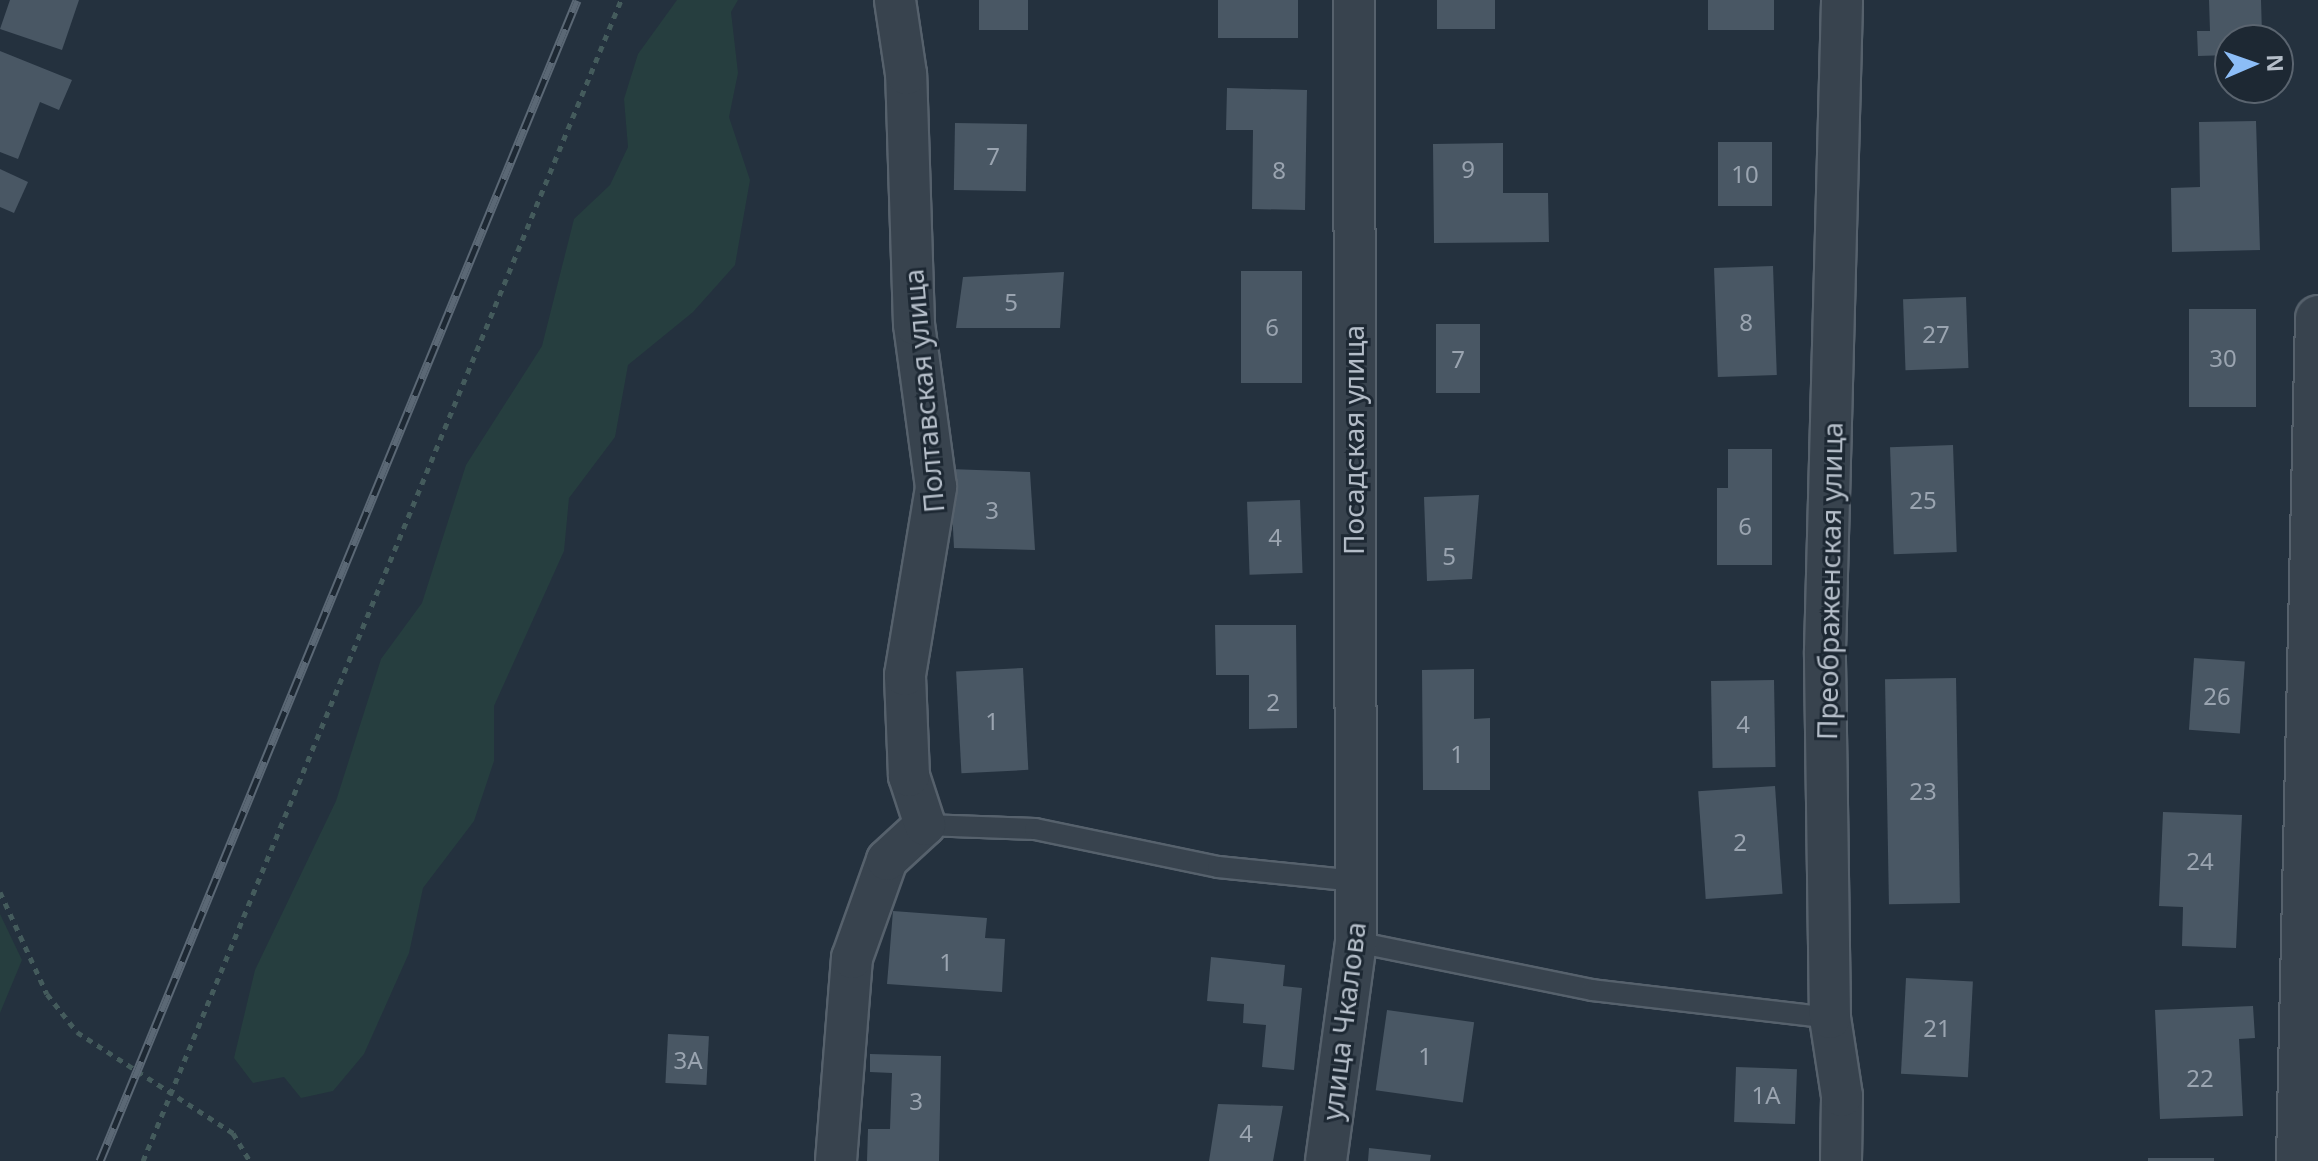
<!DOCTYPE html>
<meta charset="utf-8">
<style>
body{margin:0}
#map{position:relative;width:2318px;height:1161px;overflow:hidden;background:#24313e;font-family:"Noto Sans",sans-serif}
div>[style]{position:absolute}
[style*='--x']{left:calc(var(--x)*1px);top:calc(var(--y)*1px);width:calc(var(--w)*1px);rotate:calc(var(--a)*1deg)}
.green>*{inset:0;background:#263e3f}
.building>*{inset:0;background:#495764;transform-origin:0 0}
.path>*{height:5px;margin-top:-2.5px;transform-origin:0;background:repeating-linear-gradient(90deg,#445b5c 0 6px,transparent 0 12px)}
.roads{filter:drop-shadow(2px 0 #56616c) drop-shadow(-2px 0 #56616c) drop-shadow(0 2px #56616c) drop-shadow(0 -2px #56616c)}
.service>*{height:20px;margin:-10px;padding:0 10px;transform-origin:10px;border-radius:10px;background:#38434e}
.minor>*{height:40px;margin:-20px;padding:0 20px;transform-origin:20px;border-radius:20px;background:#38434e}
.tertiary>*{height:44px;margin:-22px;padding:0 22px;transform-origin:22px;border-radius:22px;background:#38434e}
.rail>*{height:9px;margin-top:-4.5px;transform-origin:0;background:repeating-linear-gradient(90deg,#1d2833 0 18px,#5b6875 0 36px);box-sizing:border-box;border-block:2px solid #5b6875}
span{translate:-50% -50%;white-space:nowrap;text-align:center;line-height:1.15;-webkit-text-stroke:6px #1d2833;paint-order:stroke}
.number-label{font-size:24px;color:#9aa4b0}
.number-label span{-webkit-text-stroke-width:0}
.street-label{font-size:28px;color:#b5bec9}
.north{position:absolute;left:2214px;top:24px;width:80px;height:80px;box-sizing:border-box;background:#1d2833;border:2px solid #5a646f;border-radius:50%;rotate:88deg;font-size:22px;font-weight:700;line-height:32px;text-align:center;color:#b5bec9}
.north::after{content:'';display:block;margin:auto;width:28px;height:36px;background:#8cbdf7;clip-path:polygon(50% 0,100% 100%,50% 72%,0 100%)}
</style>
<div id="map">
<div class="green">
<i style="clip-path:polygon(677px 0,738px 0,731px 12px,738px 73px,729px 117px,750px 180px,735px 265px,693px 312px,628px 365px,615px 437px,569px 498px,564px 551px,494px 706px,494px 761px,474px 821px,423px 888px,409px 953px,364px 1054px,333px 1091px,301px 1098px,284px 1077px,253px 1083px,234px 1058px,255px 970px,336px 801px,381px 659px,422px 603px,466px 465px,542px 346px,574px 219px,610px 185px,628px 147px,624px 99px,638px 54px)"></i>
<i style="clip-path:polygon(0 914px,22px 960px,0 1013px)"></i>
</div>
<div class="building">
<i style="clip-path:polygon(10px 0,79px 0,62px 50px,0 29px)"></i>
<i style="left:979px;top:0;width:49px;height:30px"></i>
<i style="left:1218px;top:0;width:80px;height:38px"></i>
<i style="left:1437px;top:0;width:58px;height:29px"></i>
<i style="left:1708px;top:0;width:66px;height:30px"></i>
<i style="clip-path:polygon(2209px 0,2261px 0,2262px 34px,2273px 33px,2274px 40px,2230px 40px,2230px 55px,2198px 56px,2197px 31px,2210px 31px)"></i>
<i style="clip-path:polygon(0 51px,72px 80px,59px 110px,40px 102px,18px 159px,0 152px)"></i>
<i style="clip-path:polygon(1227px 88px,1307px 90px,1305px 210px,1252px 209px,1253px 130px,1226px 130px)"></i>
<i style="clip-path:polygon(2256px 121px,2260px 250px,2172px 252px,2171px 188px,2200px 187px,2199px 122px)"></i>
<i style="left:955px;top:123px;width:72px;height:67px;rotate:1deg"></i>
<i style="left:1718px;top:142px;width:54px;height:64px"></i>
<i style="clip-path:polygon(1503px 143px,1503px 193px,1548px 193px,1549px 242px,1434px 243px,1433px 144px)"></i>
<i style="clip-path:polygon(0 169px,28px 182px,14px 213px,0 207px)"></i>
<i style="left:1773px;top:266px;width:109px;height:59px;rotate:88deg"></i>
<i style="left:1241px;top:271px;width:61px;height:112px"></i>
<i style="clip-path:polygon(1064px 272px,1060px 328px,956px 328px,963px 277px)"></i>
<i style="left:1966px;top:297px;width:71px;height:63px;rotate:88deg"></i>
<i style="left:2189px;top:309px;width:67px;height:98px"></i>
<i style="left:1480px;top:324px;width:69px;height:44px;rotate:90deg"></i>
<i style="left:1953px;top:445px;width:107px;height:63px;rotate:88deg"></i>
<i style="clip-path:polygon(1728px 449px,1772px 449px,1772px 565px,1717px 565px,1717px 488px,1728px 488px)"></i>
<i style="clip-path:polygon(950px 469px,1030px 472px,1035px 550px,954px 548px)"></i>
<i style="clip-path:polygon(1479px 495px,1472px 579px,1427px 581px,1424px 497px)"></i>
<i style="left:1300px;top:500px;width:73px;height:53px;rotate:88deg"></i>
<i style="clip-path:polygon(1215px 625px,1296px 625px,1297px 728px,1249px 729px,1249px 675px,1216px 675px)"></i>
<i style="left:2194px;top:658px;width:51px;height:72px;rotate:4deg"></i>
<i style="left:1023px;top:668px;width:102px;height:67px;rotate:87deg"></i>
<i style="clip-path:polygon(1474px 669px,1474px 719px,1490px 718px,1490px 790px,1423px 790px,1422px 670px)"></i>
<i style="left:1956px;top:678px;width:225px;height:71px;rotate:89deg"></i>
<i style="left:1774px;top:680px;width:87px;height:63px;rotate:89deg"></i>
<i style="left:1775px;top:786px;width:108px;height:77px;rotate:86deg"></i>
<i style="clip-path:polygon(2163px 812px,2242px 815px,2236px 948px,2182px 946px,2183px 907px,2159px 906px)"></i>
<i style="clip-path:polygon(893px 911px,987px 918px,985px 938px,1005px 939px,1002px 992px,887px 984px)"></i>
<i style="clip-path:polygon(1211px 957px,1285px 965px,1283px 986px,1302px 988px,1294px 1070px,1262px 1067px,1266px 1025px,1243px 1023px,1244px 1004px,1207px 1001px)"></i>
<i style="left:1906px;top:978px;width:67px;height:96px;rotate:3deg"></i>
<i style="clip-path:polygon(2253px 1006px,2255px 1038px,2239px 1039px,2243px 1116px,2160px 1119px,2155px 1010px)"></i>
<i style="left:1387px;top:1010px;width:88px;height:81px;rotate:8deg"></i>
<i style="left:668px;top:1034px;width:41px;height:49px;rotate:3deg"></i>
<i style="clip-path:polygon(870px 1054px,941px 1056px,939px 1161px,867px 1161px,868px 1129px,890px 1129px,892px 1073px,870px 1072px)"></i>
<i style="left:1736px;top:1067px;width:61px;height:55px;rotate:2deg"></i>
<i style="clip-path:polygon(1218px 1104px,1283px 1106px,1273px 1161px,1209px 1161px)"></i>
<i style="clip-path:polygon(1369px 1148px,1431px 1155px,1430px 1161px,1368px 1161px)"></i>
<i style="left:2148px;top:1158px;width:66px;height:3px"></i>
</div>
<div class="path">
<i style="--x:0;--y:892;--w:112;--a:65.3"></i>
<i style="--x:47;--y:994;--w:48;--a:51.7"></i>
<i style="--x:77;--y:1032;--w:186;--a:32.9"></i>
<i style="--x:233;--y:1133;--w:33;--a:59"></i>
<i style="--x:143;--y:1161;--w:1256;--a:-67.62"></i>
</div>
<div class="roads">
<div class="service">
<i style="--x:925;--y:825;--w:110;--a:2.1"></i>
<i style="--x:1035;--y:829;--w:187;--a:11.7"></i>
<i style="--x:1218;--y:867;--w:139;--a:5.8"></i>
<i style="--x:1356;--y:942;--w:241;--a:11.5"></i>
<i style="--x:1592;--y:990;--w:240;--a:6.7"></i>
</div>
<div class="minor">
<i style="--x:836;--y:1161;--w:204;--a:-85.5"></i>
<i style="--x:852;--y:958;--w:104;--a:-70.3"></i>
<i style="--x:887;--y:860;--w:52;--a:-42.6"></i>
<i style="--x:925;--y:825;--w:52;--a:-108.1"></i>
<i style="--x:909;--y:776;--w:101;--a:-92.3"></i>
<i style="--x:905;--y:675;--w:191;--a:-80.6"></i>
<i style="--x:936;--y:487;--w:164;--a:-97.7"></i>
<i style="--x:914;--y:324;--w:250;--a:-91.8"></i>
<i style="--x:906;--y:74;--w:75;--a:-98.5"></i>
<i style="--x:1326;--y:1161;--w:221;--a:-82.2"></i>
<i style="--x:1356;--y:942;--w:942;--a:-90.12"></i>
<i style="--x:1841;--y:1161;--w:65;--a:-89.1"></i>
<i style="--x:1842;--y:1096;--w:79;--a:-98.7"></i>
<i style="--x:1830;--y:1018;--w:367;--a:-90.8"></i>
<i style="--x:1825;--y:651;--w:651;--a:-88.5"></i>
</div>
<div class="tertiary">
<i style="--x:2299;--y:1161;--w:843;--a:-88.71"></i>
</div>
</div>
<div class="rail">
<i style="--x:100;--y:1161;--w:1255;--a:-67.66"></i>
</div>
<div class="number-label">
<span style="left:993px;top:156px">7</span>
<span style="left:1468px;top:169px">9</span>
<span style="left:1279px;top:170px">8</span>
<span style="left:1745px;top:174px">10</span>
<span style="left:1011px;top:302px">5</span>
<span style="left:1746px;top:322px">8</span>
<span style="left:1272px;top:327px">6</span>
<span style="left:1936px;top:334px">27</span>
<span style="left:2223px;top:358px">30</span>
<span style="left:1458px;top:359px">7</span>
<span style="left:1923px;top:500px">25</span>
<span style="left:992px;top:510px">3</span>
<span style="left:1745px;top:526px">6</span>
<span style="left:1275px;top:537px">4</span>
<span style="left:1449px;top:556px">5</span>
<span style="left:2217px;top:696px">26</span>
<span style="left:1273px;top:702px">2</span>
<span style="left:992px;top:721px">1</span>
<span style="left:1743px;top:724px">4</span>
<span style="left:1457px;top:754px">1</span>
<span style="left:1923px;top:791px">23</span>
<span style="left:1740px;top:842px">2</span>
<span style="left:2200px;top:861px">24</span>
<span style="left:946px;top:962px">1</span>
<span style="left:1937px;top:1028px">21</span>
<span style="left:1425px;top:1056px">1</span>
<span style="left:688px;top:1060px">3А</span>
<span style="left:2200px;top:1078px">22</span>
<span style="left:1766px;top:1095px">1А</span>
<span style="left:916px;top:1101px">3</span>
<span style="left:1246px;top:1133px">4</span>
</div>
<div class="street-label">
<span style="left:923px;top:391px;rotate:-95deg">Полтавская улица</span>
<span style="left:1353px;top:440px;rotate:-90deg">Посадская улица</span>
<span style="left:1829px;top:581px;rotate:-89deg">Преображенская улица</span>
<span style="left:1343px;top:1021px;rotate:-83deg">улица Чкалова</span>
</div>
<div class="north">N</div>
</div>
